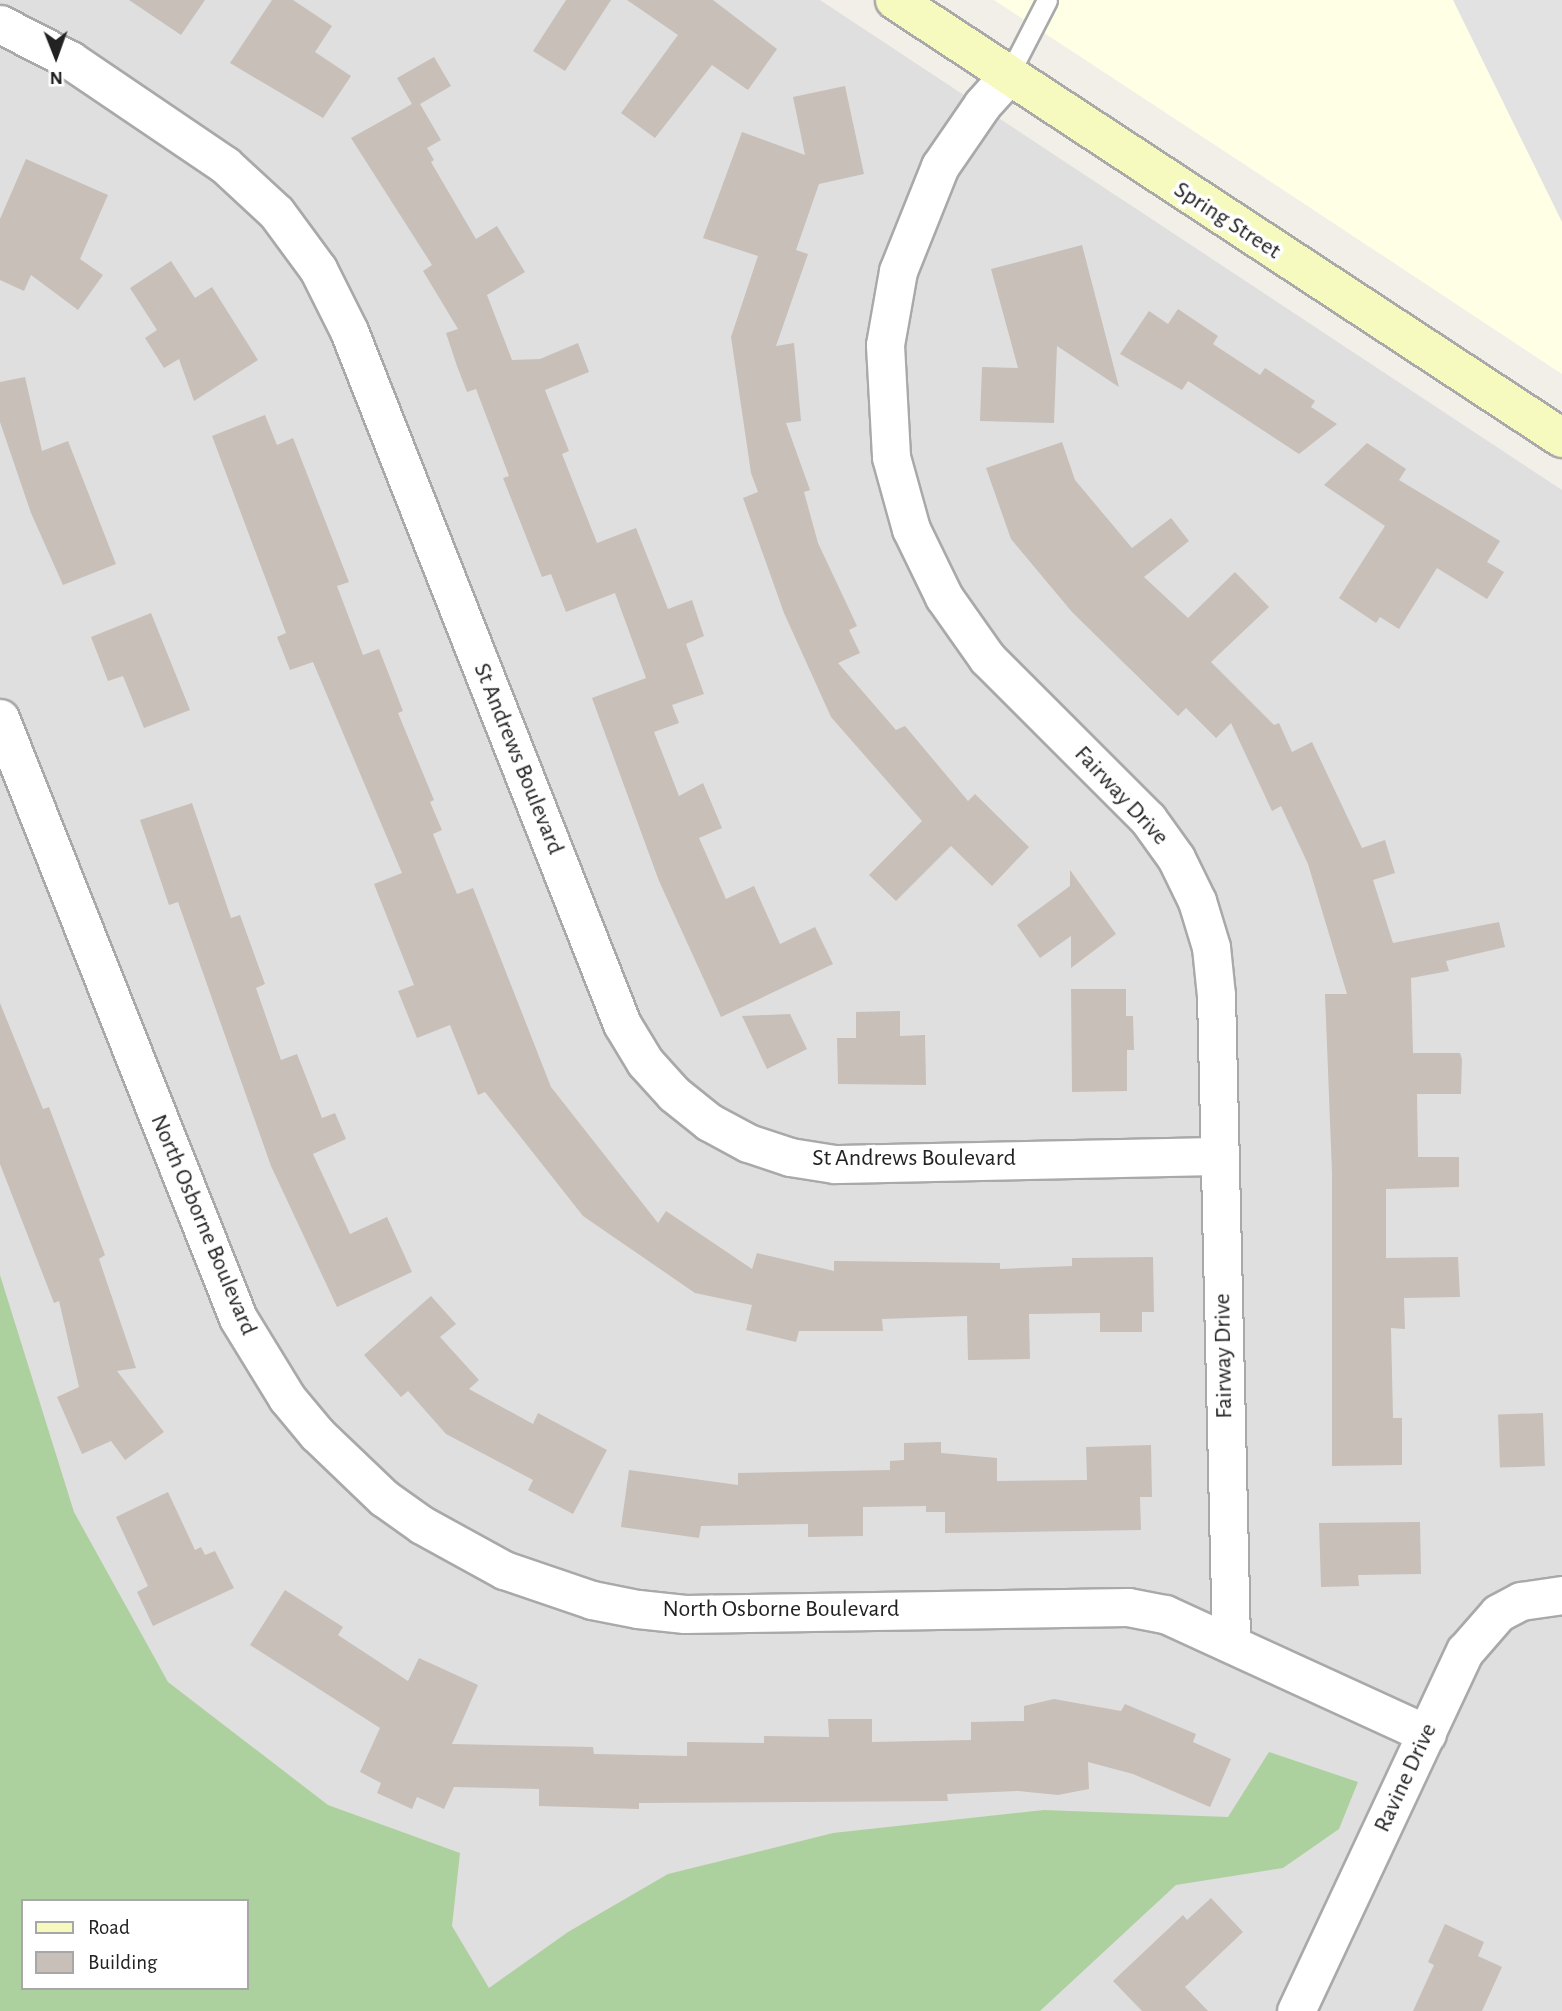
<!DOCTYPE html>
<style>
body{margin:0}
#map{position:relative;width:1562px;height:2011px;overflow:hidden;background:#f2efe9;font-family:"Alegreya Sans",sans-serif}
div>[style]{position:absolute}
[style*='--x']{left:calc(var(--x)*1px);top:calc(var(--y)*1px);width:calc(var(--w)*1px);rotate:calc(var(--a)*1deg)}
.residential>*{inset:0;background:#e0dfdf}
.education>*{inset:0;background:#ffffe5}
.forest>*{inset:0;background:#add19e}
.parking>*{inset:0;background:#e2e2e2}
.building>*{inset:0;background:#c7bfb8;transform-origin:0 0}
.roads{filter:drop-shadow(2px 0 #a9a9a9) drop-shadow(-2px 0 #a9a9a9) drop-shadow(0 2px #a9a9a9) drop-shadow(0 -2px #a9a9a9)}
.service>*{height:19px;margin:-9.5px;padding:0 9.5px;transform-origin:9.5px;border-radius:9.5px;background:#fff}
.minor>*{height:37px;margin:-18.5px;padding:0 18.5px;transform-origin:18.5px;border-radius:18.5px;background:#fff}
.secondary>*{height:38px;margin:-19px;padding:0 19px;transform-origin:19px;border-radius:19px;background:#f7fabf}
span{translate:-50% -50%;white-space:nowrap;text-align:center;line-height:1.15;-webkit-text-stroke:7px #fff;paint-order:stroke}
.street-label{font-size:24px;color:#222}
.legend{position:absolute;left:21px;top:1899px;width:228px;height:91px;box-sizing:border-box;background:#fff;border:2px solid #a7a7a7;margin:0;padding:9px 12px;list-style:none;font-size:21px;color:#222}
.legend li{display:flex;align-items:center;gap:14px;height:35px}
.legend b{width:35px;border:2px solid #a7a7a7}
.north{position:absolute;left:21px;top:21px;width:70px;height:70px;-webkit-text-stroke:5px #fff;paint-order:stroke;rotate:179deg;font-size:19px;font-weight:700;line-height:28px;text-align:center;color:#222}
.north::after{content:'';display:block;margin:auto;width:24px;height:32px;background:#222;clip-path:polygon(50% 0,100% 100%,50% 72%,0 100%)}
</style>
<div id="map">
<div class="residential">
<i style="clip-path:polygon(evenodd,0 0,820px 0,1562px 490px,1562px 2011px,0 2011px,0 0,23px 1901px,247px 1901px,247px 1988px,23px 1988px,23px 1901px)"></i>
</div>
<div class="education">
<i style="clip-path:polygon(994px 0,1562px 0,1562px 374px,1300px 201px)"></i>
</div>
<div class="forest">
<i style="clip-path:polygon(evenodd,0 1275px,74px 1512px,168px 1682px,328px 1805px,460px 1853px,452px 1926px,489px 1988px,568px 1932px,668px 1874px,833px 1833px,1044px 1810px,1228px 1817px,1269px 1752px,1358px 1782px,1339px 1829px,1283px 1868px,1176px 1885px,1040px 2011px,0 2011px,0 1275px,23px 1901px,247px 1901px,247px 1988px,23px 1988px,23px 1901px)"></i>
</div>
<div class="parking">
<i style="clip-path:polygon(1453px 0,1562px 0,1562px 222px)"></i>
</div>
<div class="building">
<i style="clip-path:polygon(129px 0,205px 0,181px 35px)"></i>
<i style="clip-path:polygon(272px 0,293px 0,332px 26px,315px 52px,351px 76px,323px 118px,230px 63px)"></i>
<i style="clip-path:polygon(566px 0,611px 0,565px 71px,533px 51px)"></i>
<i style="clip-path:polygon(627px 0,713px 0,777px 49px,748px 90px,712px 65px,655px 138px,621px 113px,678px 35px)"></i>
<i style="clip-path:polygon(434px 57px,451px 86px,420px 104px,441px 140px,427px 148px,434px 160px,431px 162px,476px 239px,497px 226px,525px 272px,487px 295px,512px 360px,540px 359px,578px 343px,589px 372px,545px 390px,569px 451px,562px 454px,597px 543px,636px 528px,668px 609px,692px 600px,704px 636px,686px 644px,704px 694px,672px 705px,679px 723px,654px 732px,679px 796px,703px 783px,722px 828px,699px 838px,726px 899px,754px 886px,780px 944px,815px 927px,833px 964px,721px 1017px,659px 881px,592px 698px,646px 678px,615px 593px,566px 612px,551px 574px,542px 577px,503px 478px,509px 476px,476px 389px,467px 392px,457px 366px,446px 333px,458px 329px,423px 271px,432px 265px,351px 138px,412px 104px,397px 78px)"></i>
<i style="clip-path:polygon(845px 86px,864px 174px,819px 184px,796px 250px,808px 254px,776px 346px,794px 343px,801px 421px,786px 423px,810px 490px,804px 492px,818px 543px,857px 626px,849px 630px,860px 653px,838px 663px,896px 730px,905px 726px,968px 801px,975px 794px,1029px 847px,992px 886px,951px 846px,896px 901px,869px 875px,922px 821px,831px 717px,784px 613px,743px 498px,758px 492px,751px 473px,731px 337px,758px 256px,703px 238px,742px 132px,805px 155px,793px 97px)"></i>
<i style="clip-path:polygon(26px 159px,108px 195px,80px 259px,103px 275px,78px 310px,31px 275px,24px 291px,0 280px,0 219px)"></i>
<i style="clip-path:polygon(1082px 245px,1119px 387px,1057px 346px,1054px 423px,980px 421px,982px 367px,1018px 368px,991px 269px)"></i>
<i style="clip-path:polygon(171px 261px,195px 298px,212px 287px,258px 360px,194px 401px,179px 359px,164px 368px,145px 338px,157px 330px,130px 288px)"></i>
<i style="clip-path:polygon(1178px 309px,1218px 336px,1213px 344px,1260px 375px,1265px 368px,1315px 401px,1311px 407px,1337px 424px,1299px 454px,1188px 381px,1182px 390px,1120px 354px,1149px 311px,1168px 324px)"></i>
<i style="clip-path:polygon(25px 377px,42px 451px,68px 441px,116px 564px,63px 585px,31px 513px,0 422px,0 382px)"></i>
<i style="clip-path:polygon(265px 415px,277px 445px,293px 438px,349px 582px,337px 586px,363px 655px,379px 649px,403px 711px,398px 713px,434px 800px,430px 802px,442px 830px,433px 834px,457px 894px,473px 888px,551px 1087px,658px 1223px,666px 1211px,752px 1269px,757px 1253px,834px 1271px,834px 1261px,1000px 1263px,1000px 1269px,1072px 1266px,1072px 1258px,1153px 1257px,1154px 1312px,1142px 1312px,1142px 1332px,1100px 1332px,1100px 1313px,1029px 1314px,1030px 1359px,968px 1360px,967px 1316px,882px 1319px,883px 1331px,799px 1331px,796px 1342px,746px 1330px,752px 1305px,695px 1293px,583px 1216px,485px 1092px,478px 1095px,450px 1025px,417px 1038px,398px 991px,414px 985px,374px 884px,402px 873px,313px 662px,290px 670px,277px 637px,286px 633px,212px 436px)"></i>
<i style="clip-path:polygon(1062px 442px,1075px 480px,1132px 548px,1171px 518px,1189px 541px,1144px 577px,1188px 618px,1235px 572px,1269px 607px,1211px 662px,1274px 725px,1279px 723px,1292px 752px,1312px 742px,1362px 848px,1385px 840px,1395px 873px,1373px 880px,1393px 943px,1499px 922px,1505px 947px,1446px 961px,1449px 971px,1411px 978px,1413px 1053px,1460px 1053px,1462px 1059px,1461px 1094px,1417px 1094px,1418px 1157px,1459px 1157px,1459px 1187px,1386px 1189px,1386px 1258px,1458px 1257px,1460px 1297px,1404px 1298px,1405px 1329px,1391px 1328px,1393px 1418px,1402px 1418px,1402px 1465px,1332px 1466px,1332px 1172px,1325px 994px,1347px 994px,1308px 864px,1281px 806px,1272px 811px,1231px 723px,1216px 738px,1186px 708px,1178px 716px,1072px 612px,1011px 539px,986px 468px)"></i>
<i style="clip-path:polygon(1367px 443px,1406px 469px,1399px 480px,1500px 541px,1487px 562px,1504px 572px,1487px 599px,1437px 568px,1399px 629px,1380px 617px,1376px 623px,1339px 598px,1385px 526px,1324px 485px)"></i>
<i style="clip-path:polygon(151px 613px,190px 710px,144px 728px,123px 676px,108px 681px,91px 637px)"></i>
<i style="clip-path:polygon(192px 803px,231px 918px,240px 915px,265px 984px,256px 988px,281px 1060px,297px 1054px,322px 1118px,335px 1113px,346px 1139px,313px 1154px,350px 1234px,387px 1217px,412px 1272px,337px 1307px,271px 1166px,178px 902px,169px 905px,140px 820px)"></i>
<i style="clip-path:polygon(1070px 870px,1116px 934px,1071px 968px,1071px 936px,1040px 958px,1017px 925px,1070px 886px)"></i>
<i style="clip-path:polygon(1071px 989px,1126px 989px,1126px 1016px,1133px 1016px,1134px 1050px,1127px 1050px,1127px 1091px,1072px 1092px)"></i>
<i style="clip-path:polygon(0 1003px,43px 1109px,49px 1107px,105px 1255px,99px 1259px,136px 1368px,117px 1371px,164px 1432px,125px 1460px,111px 1441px,82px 1454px,57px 1397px,79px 1387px,59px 1301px,54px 1303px,0 1164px)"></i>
<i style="clip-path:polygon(900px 1011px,900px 1036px,925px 1035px,926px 1085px,838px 1084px,837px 1038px,856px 1038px,856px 1012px)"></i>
<i style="clip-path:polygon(790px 1014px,807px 1049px,767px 1069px,742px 1016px)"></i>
<i style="clip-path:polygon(431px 1296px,456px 1324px,440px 1337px,479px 1380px,469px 1389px,533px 1424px,538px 1413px,607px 1450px,573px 1514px,528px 1490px,533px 1480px,446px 1434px,408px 1391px,401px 1397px,364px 1355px)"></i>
<i style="left:1543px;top:1413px;width:53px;height:45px;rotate:88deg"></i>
<i style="clip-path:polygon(941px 1442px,941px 1453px,997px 1458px,997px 1481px,1087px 1480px,1086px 1447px,1151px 1445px,1152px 1497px,1140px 1497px,1141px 1530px,945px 1533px,945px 1512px,926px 1512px,926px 1506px,863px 1507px,863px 1536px,808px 1537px,808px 1524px,701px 1526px,699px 1538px,621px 1527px,629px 1470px,738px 1485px,738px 1473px,890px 1470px,890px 1461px,904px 1460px,904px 1443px)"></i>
<i style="clip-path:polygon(168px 1492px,195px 1550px,201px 1547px,205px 1555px,215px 1551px,234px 1588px,153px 1626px,137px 1592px,148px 1586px,116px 1517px)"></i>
<i style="clip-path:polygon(1420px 1522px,1421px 1574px,1358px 1575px,1359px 1586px,1321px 1587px,1319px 1523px)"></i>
<i style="clip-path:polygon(285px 1590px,343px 1627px,338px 1635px,408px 1681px,419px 1658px,478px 1685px,452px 1744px,593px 1747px,594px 1754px,687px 1756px,687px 1742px,764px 1743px,764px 1736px,829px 1737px,828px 1719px,872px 1719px,872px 1742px,971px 1740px,971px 1722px,1024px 1721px,1024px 1706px,1054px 1699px,1121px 1711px,1125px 1704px,1196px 1734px,1193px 1742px,1231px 1759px,1210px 1807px,1133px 1774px,1088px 1762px,1089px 1789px,1058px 1795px,1018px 1791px,947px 1794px,948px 1801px,639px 1803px,639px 1809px,539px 1806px,539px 1789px,454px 1787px,444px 1809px,417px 1797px,412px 1809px,377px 1793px,381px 1783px,360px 1772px,380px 1728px,250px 1645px)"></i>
<i style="clip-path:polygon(1211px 1898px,1243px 1932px,1185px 1987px,1208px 2011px,1142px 2011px,1113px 1981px,1183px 1915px,1187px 1920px)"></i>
<i style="clip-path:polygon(1445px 1924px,1484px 1942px,1478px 1956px,1502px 1967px,1482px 2011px,1413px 2011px,1434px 1965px,1428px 1962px)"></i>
</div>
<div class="roads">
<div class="service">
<i style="--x:1008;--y:76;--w:85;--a:-62.8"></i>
</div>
<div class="minor">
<i style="--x:0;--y:24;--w:79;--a:27.2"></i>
<i style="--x:70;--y:60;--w:187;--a:34.1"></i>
<i style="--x:225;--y:165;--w:69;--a:42.7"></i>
<i style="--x:276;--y:212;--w:71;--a:53.6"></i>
<i style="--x:318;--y:269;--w:69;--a:63.4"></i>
<i style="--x:349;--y:331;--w:745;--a:68.5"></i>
<i style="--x:622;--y:1024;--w:44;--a:58.8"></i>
<i style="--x:645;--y:1062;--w:43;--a:47.8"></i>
<i style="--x:674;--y:1094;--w:45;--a:38.7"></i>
<i style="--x:709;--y:1122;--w:44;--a:28.3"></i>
<i style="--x:748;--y:1143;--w:44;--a:18.4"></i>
<i style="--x:790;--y:1157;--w:45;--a:9"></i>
<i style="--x:834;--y:1164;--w:386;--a:-1.2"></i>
<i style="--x:1008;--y:76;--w:39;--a:132"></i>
<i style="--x:982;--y:105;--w:74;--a:124.5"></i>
<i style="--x:940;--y:166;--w:113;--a:111.8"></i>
<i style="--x:898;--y:271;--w:75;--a:100"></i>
<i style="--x:885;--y:345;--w:112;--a:86.9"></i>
<i style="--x:891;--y:457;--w:75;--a:74.5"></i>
<i style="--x:911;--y:529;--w:76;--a:64.1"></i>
<i style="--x:944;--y:597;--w:75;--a:54.8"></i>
<i style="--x:987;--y:658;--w:228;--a:45"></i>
<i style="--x:1148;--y:819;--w:48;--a:54.3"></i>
<i style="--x:1176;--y:858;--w:48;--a:64"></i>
<i style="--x:1197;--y:901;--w:48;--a:73.1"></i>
<i style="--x:1211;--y:947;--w:48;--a:84.1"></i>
<i style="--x:1216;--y:995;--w:646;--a:88.67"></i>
<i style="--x:0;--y:718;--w:645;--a:68.36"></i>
<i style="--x:238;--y:1318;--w:94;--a:58.5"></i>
<i style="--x:287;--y:1398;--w:47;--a:50.2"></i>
<i style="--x:317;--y:1434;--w:93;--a:43.7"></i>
<i style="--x:384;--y:1498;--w:47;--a:35.4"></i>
<i style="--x:422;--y:1525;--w:94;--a:28.8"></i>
<i style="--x:504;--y:1570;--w:93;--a:18.8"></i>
<i style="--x:592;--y:1600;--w:47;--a:11.1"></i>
<i style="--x:638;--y:1609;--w:47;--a:6.1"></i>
<i style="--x:685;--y:1614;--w:443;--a:-0.9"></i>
<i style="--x:1128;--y:1607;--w:38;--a:11"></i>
<i style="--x:1165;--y:1614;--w:288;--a:24.6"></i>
<i style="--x:1296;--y:2011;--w:398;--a:-64.9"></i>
<i style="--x:1465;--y:1651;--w:50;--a:-49"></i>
<i style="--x:1498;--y:1613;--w:26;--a:-28"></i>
<i style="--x:1521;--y:1601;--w:41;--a:-8.3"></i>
</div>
<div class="secondary">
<i style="--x:895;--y:0;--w:798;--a:33.29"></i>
</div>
</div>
<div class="street-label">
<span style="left:1227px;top:221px;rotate:33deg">Spring Street</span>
<span style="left:518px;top:759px;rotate:68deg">St Andrews Boulevard</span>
<span style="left:1121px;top:796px;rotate:47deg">Fairway Drive</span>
<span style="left:914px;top:1159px">St Andrews Boulevard</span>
<span style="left:203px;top:1225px;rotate:67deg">North Osborne Boulevard</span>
<span style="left:1224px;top:1356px;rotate:-91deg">Fairway Drive</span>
<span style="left:781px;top:1610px">North Osborne Boulevard</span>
<span style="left:1406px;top:1778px;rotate:-65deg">Ravine Drive</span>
</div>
<ul class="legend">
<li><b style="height:9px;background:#f7fabf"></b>Road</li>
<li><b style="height:19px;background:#c7bfb8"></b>Building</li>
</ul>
<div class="north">N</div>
</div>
